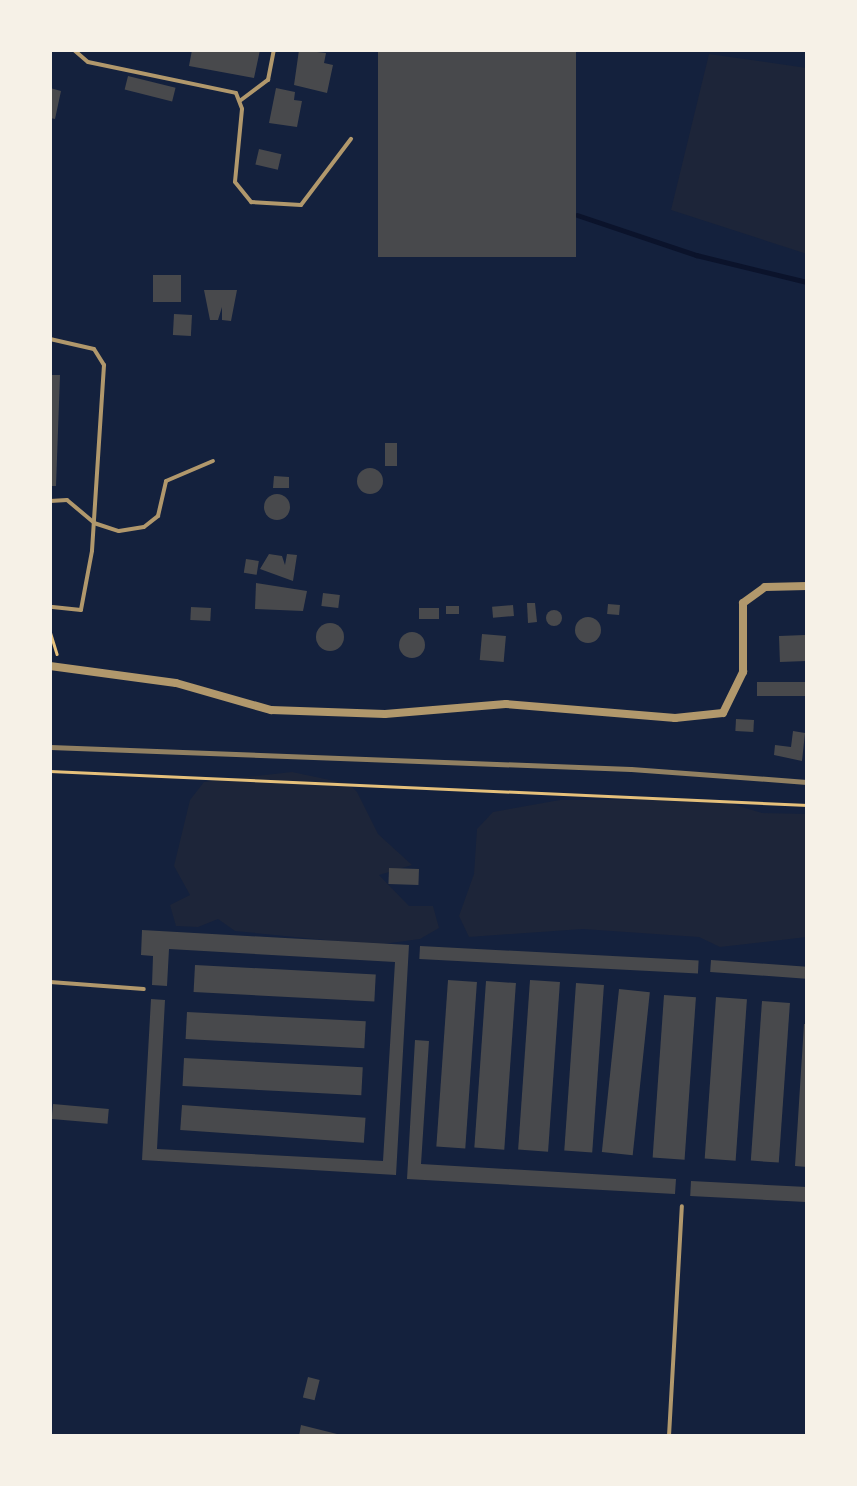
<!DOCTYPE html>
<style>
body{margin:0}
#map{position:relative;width:857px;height:1486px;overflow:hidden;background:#14213d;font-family:Lato,sans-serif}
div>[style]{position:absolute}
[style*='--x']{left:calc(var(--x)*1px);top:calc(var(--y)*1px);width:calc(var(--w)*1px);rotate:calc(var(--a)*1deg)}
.green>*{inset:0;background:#1d2539}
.stream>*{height:5px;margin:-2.5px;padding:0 2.5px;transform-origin:2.5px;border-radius:2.5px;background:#0b132b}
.building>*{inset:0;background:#48494c;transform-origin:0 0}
.round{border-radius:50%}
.path>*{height:2.5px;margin:-1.25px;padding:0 1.25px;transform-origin:1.25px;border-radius:1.25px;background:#e5c07b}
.service>*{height:4px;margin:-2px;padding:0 2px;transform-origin:2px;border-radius:2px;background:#b1986c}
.minor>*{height:8px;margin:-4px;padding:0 4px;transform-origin:4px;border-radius:4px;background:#b1986c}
.rail>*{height:5px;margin:-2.5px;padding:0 2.5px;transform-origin:2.5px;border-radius:2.5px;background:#918062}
span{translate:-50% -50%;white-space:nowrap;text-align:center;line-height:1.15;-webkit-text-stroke:10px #f6f1e7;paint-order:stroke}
.frame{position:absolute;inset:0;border:52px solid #f6f1e7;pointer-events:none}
</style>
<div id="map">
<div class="green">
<i style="clip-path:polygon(709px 54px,807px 68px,807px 254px,671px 210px)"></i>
<i style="clip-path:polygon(292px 772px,349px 784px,357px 792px,378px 834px,412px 865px,379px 875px,409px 906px,433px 906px,439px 928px,420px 939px,376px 945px,235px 931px,218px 919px,198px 927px,176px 926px,170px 905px,190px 895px,174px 866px,190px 800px,204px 782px)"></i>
<i style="clip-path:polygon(560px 800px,719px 800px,762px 813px,807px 814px,807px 937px,720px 947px,699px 937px,583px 929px,469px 937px,459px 916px,474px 874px,477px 829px,493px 812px)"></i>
</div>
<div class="stream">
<i style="--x:577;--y:215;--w:126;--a:18.6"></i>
<i style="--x:696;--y:255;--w:114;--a:13.7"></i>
</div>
<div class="building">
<i style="clip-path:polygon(192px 50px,260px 50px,254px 78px,189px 66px)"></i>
<i style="clip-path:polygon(299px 50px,326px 53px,324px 63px,333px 65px,327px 93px,294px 85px)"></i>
<i style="left:378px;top:50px;width:198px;height:207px"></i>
<i style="left:128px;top:76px;width:49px;height:14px;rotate:14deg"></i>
<i style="clip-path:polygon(50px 88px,61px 91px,55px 119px,50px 118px)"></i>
<i style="clip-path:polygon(276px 88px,295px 92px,294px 100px,302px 101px,297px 127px,269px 123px)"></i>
<i style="left:259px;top:149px;width:23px;height:16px;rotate:13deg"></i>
<i style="left:153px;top:275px;width:28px;height:27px"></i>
<i style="clip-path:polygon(204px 290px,237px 290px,231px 321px,222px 320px,222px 307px,218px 320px,210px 320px)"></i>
<i style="left:174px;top:314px;width:18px;height:21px;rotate:3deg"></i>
<i style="clip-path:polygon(50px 375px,60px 375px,56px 486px,50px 486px)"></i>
<i style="left:385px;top:443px;width:12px;height:23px"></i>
<i class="round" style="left:357px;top:468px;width:26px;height:26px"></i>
<i style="clip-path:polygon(274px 476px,289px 477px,289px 488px,273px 488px)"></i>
<i class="round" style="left:264px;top:494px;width:26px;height:26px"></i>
<i style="clip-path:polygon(269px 554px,282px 556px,285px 565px,287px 554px,297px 555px,293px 581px,260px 569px)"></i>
<i style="left:246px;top:559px;width:13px;height:14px;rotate:9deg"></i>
<i style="clip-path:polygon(256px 583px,307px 591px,303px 611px,255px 609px)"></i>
<i style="left:323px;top:593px;width:17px;height:13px;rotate:7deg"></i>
<i style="clip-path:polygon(527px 603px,535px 603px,537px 622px,528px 623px)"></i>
<i style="left:608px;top:604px;width:12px;height:10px;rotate:5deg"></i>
<i style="left:513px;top:605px;width:11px;height:21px;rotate:85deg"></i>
<i style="left:446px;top:606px;width:13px;height:8px"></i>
<i style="left:191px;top:607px;width:20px;height:13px;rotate:3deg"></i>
<i style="left:419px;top:608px;width:20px;height:11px"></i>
<i class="round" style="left:546px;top:610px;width:16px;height:16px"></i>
<i class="round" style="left:575px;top:617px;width:26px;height:26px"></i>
<i class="round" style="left:316px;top:623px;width:28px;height:28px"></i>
<i class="round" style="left:399px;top:632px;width:26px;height:26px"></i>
<i style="left:482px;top:634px;width:24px;height:26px;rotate:5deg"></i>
<i style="left:805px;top:635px;width:26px;height:26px;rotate:88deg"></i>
<i style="left:807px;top:682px;width:14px;height:50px;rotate:90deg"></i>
<i style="left:736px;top:719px;width:18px;height:12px;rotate:3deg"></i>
<i style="clip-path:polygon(793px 731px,805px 733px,802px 761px,774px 755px,775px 745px,791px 747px)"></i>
<i style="left:389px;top:868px;width:30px;height:16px;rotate:2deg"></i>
<i style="clip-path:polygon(142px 930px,409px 945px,396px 1175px,142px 1160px,151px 999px,165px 1000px,157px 1149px,383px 1161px,395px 962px,169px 949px,167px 986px,152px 985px,153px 956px,141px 955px)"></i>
<i style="left:420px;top:946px;width:279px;height:13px;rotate:3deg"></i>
<i style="left:711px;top:960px;width:96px;height:12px;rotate:4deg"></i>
<i style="left:195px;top:965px;width:181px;height:27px;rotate:3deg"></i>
<i style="left:448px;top:980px;width:29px;height:167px;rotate:4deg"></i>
<i style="left:530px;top:980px;width:30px;height:170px;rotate:4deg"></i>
<i style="left:486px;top:981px;width:30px;height:167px;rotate:4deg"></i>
<i style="left:576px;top:983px;width:28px;height:168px;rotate:4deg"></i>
<i style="left:619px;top:989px;width:31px;height:164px;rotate:6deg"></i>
<i style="left:664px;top:995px;width:32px;height:163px;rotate:4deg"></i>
<i style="left:716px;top:997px;width:31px;height:162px;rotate:4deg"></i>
<i style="left:762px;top:1001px;width:28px;height:160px;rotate:4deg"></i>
<i style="left:187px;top:1012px;width:179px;height:27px;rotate:3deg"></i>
<i style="clip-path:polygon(804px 1024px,807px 1024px,807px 1167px,795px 1166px)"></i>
<i style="clip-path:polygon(415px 1040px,429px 1041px,421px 1164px,676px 1179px,675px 1194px,407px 1179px)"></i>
<i style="left:184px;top:1058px;width:179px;height:28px;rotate:3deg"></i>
<i style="left:53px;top:1104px;width:56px;height:15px;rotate:5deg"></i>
<i style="left:182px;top:1105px;width:184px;height:25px;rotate:4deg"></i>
<i style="left:691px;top:1181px;width:116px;height:15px;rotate:3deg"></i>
<i style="left:308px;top:1377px;width:12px;height:21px;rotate:14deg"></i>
<i style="clip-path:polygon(301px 1425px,341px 1435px,341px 1436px,299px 1436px)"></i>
</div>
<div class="path">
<i style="--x:50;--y:631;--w:24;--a:73"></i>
<i style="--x:50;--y:771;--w:758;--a:2.57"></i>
</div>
<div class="service">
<i style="--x:74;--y:50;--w:18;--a:41"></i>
<i style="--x:88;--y:62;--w:151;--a:11.8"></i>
<i style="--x:236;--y:93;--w:17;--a:69"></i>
<i style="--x:242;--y:109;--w:73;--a:95.5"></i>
<i style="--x:235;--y:182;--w:26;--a:51"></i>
<i style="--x:251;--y:202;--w:50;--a:3.4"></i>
<i style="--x:301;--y:205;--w:83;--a:-52.9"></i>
<i style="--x:241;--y:100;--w:34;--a:-37"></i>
<i style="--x:268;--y:80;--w:31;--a:-79"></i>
<i style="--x:50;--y:339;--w:45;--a:12.8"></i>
<i style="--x:94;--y:349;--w:19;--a:58"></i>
<i style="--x:104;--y:365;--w:186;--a:93.7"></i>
<i style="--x:92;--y:551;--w:60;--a:100.6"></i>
<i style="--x:81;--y:610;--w:31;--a:-174"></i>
<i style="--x:50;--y:501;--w:17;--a:-3"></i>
<i style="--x:67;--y:500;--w:35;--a:40"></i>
<i style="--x:94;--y:523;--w:26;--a:18"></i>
<i style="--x:119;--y:531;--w:25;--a:-9"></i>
<i style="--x:144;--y:527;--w:18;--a:-38"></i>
<i style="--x:158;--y:516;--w:36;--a:-77"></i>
<i style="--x:166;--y:481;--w:51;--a:-23.1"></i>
<i style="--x:50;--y:982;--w:94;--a:4.3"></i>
<i style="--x:669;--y:1436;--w:230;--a:-86.8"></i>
</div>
<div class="minor">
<i style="--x:50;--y:666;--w:127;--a:7.7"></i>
<i style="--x:176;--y:683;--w:99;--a:15.9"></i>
<i style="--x:271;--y:710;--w:114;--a:2"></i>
<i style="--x:385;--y:714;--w:121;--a:-4.7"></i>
<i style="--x:506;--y:704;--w:170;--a:4.7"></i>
<i style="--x:675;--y:718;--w:48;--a:-5.9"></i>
<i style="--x:723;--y:713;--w:46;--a:-64"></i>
<i style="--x:743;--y:672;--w:69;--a:-90"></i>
<i style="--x:743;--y:603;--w:27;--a:-36"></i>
<i style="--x:765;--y:587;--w:42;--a:-1.4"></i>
</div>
<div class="rail">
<i style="--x:50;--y:747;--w:581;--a:2.17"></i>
<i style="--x:631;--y:769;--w:176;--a:4.2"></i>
</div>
<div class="frame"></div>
</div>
